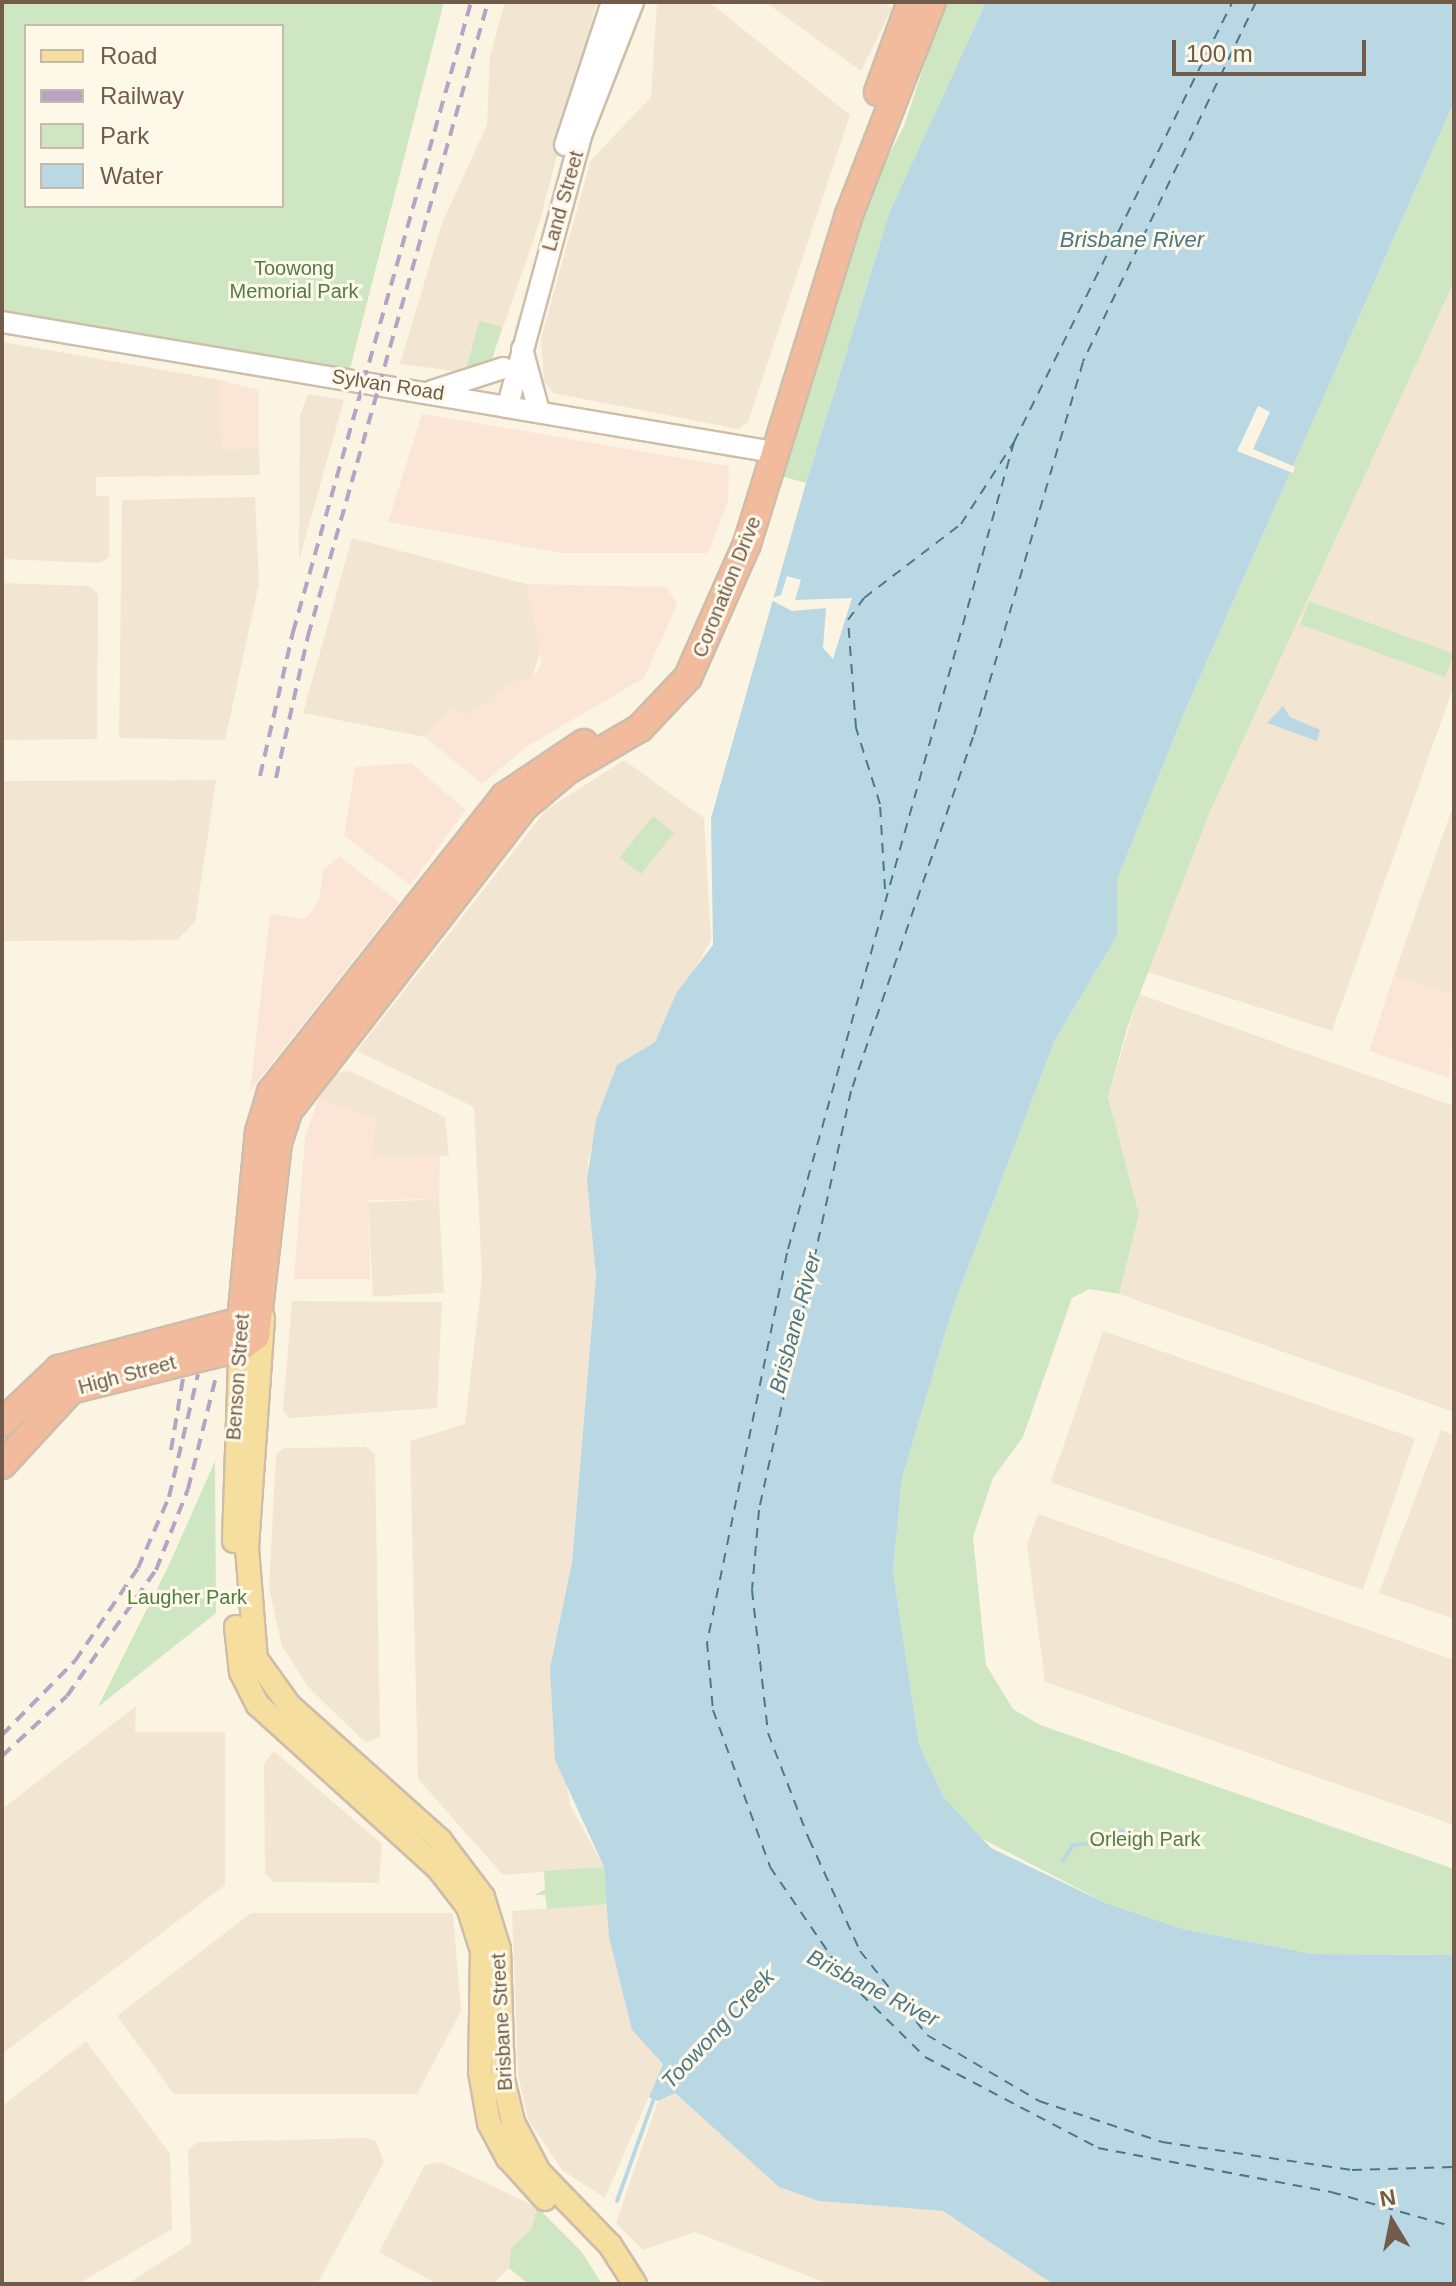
<!DOCTYPE html>
<style>
body{margin:0}
#map{position:relative;width:1456px;height:2286px;overflow:hidden;background:#fbf4e3;font-family:Arial,sans-serif}
div>[style]{position:absolute}
[style*='--x']{left:calc(var(--x)*1px);top:calc(var(--y)*1px);width:calc(var(--w)*1px);rotate:calc(var(--a)*1deg)}
.residential>*{inset:0;background:#f2e6d2;transform-origin:0 0}
.commercial>*{inset:0;background:#fae5d7}
.green>*{inset:0;background:#cee7c2;transform-origin:0 0}
.water>*{inset:0;background:#b9d8e3}
.pier>*{inset:0;background:#fbf4e3}
.stream>*{height:4px;margin:-2px;padding:0 2px;transform-origin:2px;border-radius:2px;background:#b9d8e3}
.ferry>*{height:2px;margin-top:-1px;transform-origin:0;background:repeating-linear-gradient(90deg,#49788a 0 10px,transparent 0 18px)}
.roads{filter:drop-shadow(2px 0 #cebda9) drop-shadow(-2px 0 #cebda9) drop-shadow(0 2px #cebda9) drop-shadow(0 -2px #cebda9)}
.secondary>*{height:20px;margin:-10px;padding:0 10px;transform-origin:10px;border-radius:10px;background:#fff}
.primary>*{height:22px;margin:-11px;padding:0 11px;transform-origin:11px;border-radius:11px;background:#f6de9e}
.highway>*{height:26px;margin:-13px;padding:0 13px;transform-origin:13px;border-radius:13px;background:#f2bb9d}
.rail>*{height:4px;margin-top:-2px;transform-origin:0;background:repeating-linear-gradient(90deg,#b7a3c3 0 12px,transparent 0 20px)}
span{translate:-50% -50%;white-space:nowrap;text-align:center;line-height:1.15;-webkit-text-stroke:6px #fef8e9;paint-order:stroke}
.street-label{font-size:20px;color:#715c4b}
.park-label{font-size:20px;color:#517c46}
.water-label{font-size:22px;color:#49788a;font-style:italic}
.frame{position:absolute;inset:0;border:4px solid #715c4b;pointer-events:none}
.legend{position:absolute;left:24px;top:24px;width:260px;height:184px;box-sizing:border-box;background:#fef8e9;border:2px solid #c6baaa;margin:0;padding:10px 14px;list-style:none;font-size:24px;color:#715c4b}
.legend li{display:flex;align-items:center;gap:16px;height:40px}
.legend b{width:40px;border:2px solid #c6baaa}
.north{position:absolute;left:1352px;top:2182px;width:80px;height:80px;-webkit-text-stroke:6px #fef8e9;paint-order:stroke;rotate:350deg;font-size:22px;font-weight:700;line-height:32px;text-align:center;color:#715c4b}
.north::after{content:'';display:block;margin:auto;width:28px;height:36px;background:#715c4b;clip-path:polygon(50% 0,100% 100%,50% 72%,0 100%)}
.scale{position:absolute;left:1172px;top:40px;width:194px;height:36px;box-sizing:border-box;border:4px solid #715c4b;border-top:0;padding-left:10px;font-size:24px;line-height:28px;white-space:nowrap;color:#715c4b;-webkit-text-stroke:6px #fef8e9;paint-order:stroke}
</style>
<div id="map">
<div class="residential">
<i style="clip-path:polygon(505px 2px,597px 2px,539px 224px,492px 359px,455px 371px,400px 364px,442px 223px,487px 125px,490px 56px)"></i>
<i style="clip-path:polygon(657px 2px,709px 2px,850px 115px,748px 422px,738px 429px,553px 393px,544px 381px,541px 338px,591px 160px,651px 97px)"></i>
<i style="clip-path:polygon(765px 2px,883px 2px,892px 8px,861px 71px)"></i>
<i style="clip-path:polygon(1454px 282px,1454px 685px,1332px 1031px,1148px 972px,1209px 814px)"></i>
<i style="clip-path:polygon(2px 342px,220px 380px,221px 449px,259px 449px,260px 475px,96px 477px,96px 496px,109px 496px,109px 556px,101px 563px,2px 559px)"></i>
<i style="clip-path:polygon(308px 394px,344px 400px,299px 560px,300px 415px)"></i>
<i style="clip-path:polygon(255px 497px,259px 584px,225px 740px,119px 738px,122px 500px)"></i>
<i style="clip-path:polygon(352px 538px,526px 584px,542px 646px,532px 678px,514px 682px,467px 716px,454px 708px,425px 737px,303px 713px)"></i>
<i style="clip-path:polygon(2px 583px,89px 586px,98px 594px,97px 739px,2px 740px)"></i>
<i style="clip-path:polygon(624px 760px,704px 818px,711px 940px,655px 1042px,617px 1065px,588px 1161px,596px 1276px,572px 1562px,550px 1668px,570px 1805px,604px 1867px,503px 1875px,418px 1779px,410px 1441px,465px 1424px,482px 1279px,474px 1107px,357px 1051px,546px 810px)"></i>
<i style="clip-path:polygon(216px 780px,195px 922px,177px 940px,2px 941px,2px 781px)"></i>
<i style="clip-path:polygon(1454px 803px,1454px 996px,1394px 975px)"></i>
<i style="clip-path:polygon(1139px 994px,1454px 1106px,1454px 1412px,1119px 1294px,1139px 1214px,1108px 1097px)"></i>
<i style="clip-path:polygon(350px 1071px,445px 1117px,449px 1156px,372px 1157px,376px 1118px,318px 1099px,337px 1073px)"></i>
<i style="left:439px;top:1199px;width:94px;height:71px;rotate:87deg"></i>
<i style="clip-path:polygon(292px 1301px,442px 1302px,437px 1408px,290px 1418px,283px 1410px)"></i>
<i style="left:1103px;top:1331px;width:330px;height:160px;rotate:19deg"></i>
<i style="clip-path:polygon(1441px 1430px,1454px 1435px,1454px 1619px,1379px 1593px)"></i>
<i style="clip-path:polygon(366px 1447px,375px 1454px,380px 1737px,366px 1743px,309px 1688px,282px 1646px,269px 1588px,276px 1455px,284px 1448px)"></i>
<i style="clip-path:polygon(1038px 1514px,1454px 1660px,1454px 1825px,1045px 1682px,1027px 1545px)"></i>
<i style="clip-path:polygon(136px 1706px,135px 1732px,225px 1732px,225px 1885px,2px 2054px,2px 1809px)"></i>
<i style="clip-path:polygon(274px 1751px,382px 1844px,379px 1883px,274px 1882px,265px 1874px,264px 1764px)"></i>
<i style="clip-path:polygon(607px 1904px,632px 2030px,663px 2064px,605px 2198px,562px 2170px,528px 2119px,518px 2074px,512px 1911px)"></i>
<i style="clip-path:polygon(251px 1913px,453px 1913px,461px 2011px,417px 2094px,174px 2094px,117px 2016px)"></i>
<i style="clip-path:polygon(86px 2041px,170px 2154px,172px 2229px,78px 2284px,2px 2284px,2px 2106px)"></i>
<i style="clip-path:polygon(675px 2093px,779px 2187px,819px 2201px,943px 2211px,1053px 2284px,828px 2284px,695px 2232px,643px 2250px,616px 2223px,658px 2101px)"></i>
<i style="clip-path:polygon(365px 2138px,376px 2141px,384px 2162px,317px 2284px,127px 2284px,191px 2243px,188px 2150px,197px 2142px)"></i>
<i style="clip-path:polygon(441px 2162px,537px 2207px,532px 2228px,511px 2248px,509px 2268px,493px 2284px,437px 2284px,379px 2252px,425px 2165px)"></i>
</div>
<div class="commercial">
<i style="clip-path:polygon(220px 380px,258px 390px,259px 449px,221px 450px)"></i>
<i style="clip-path:polygon(422px 414px,729px 466px,728px 501px,708px 553px,563px 553px,388px 522px)"></i>
<i style="clip-path:polygon(526px 584px,667px 587px,677px 605px,644px 678px,526px 747px,482px 784px,425px 737px,454px 708px,467px 715px,514px 682px,532px 678px,542px 664px)"></i>
<i style="clip-path:polygon(411px 763px,466px 810px,410px 885px,344px 836px,355px 767px)"></i>
<i style="clip-path:polygon(339px 856px,399px 902px,250px 1091px,270px 914px,305px 919px,319px 901px,323px 871px)"></i>
<i style="clip-path:polygon(1394px 975px,1454px 996px,1449px 1078px,1369px 1051px)"></i>
<i style="clip-path:polygon(318px 1099px,377px 1118px,372px 1157px,440px 1156px,439px 1199px,368px 1200px,370px 1279px,294px 1279px,305px 1138px)"></i>
</div>
<div class="green">
<i style="clip-path:polygon(evenodd,2px 2px,444px 2px,350px 369px,2px 311px,2px 2px,26px 26px,282px 26px,282px 206px,26px 206px,26px 26px)"></i>
<i style="clip-path:polygon(945px 2px,986px 2px,890px 211px,806px 483px,777px 475px,858px 214px,904px 126px)"></i>
<i style="clip-path:polygon(1454px 102px,1454px 282px,1209px 814px,1128px 1025px,1108px 1097px,1139px 1214px,1119px 1294px,1089px 1289px,1072px 1298px,1023px 1437px,993px 1478px,973px 1537px,986px 1665px,1013px 1709px,1040px 1725px,1454px 1869px,1454px 1955px,1314px 1954px,1183px 1929px,1106px 1903px,975px 1835px,944px 1798px,919px 1744px,893px 1571px,902px 1478px,953px 1307px,1055px 1040px,1117px 936px,1117px 880px,1184px 713px)"></i>
<i style="clip-path:polygon(479px 321px,502px 327px,492px 359px,466px 370px)"></i>
<i style="left:1309px;top:601px;width:154px;height:25px;rotate:20deg"></i>
<i style="left:653px;top:816px;width:27px;height:53px;rotate:39deg"></i>
<i style="clip-path:polygon(215px 1461px,216px 1613px,98px 1707px,168px 1567px)"></i>
<i style="clip-path:polygon(604px 1867px,607px 1904px,547px 1909px,545px 1895px,534px 1895px,545px 1890px,544px 1871px)"></i>
<i style="clip-path:polygon(537px 2207px,581px 2251px,602px 2284px,528px 2284px,509px 2268px,511px 2248px,532px 2228px)"></i>
</div>
<div class="water">
<i style="clip-path:polygon(986px 2px,1454px 2px,1454px 102px,1184px 713px,1117px 880px,1117px 936px,1055px 1040px,953px 1307px,902px 1478px,893px 1571px,919px 1744px,944px 1798px,991px 1848px,1106px 1903px,1183px 1929px,1314px 1954px,1454px 1955px,1454px 2284px,1053px 2284px,943px 2211px,819px 2201px,779px 2187px,675px 2093px,658px 2101px,649px 2097px,663px 2064px,632px 2030px,609px 1937px,604px 1867px,555px 1760px,550px 1668px,572px 1562px,596px 1276px,587px 1180px,596px 1120px,617px 1065px,655px 1042px,677px 992px,713px 945px,711px 818px,806px 483px,890px 211px)"></i>
<i style="clip-path:polygon(1283px 706px,1290px 717px,1320px 730px,1317px 741px,1267px 723px)"></i>
</div>
<div class="pier">
<i style="clip-path:polygon(1258px 406px,1270px 412px,1253px 449px,1295px 467px,1293px 473px,1237px 451px)"></i>
<i style="clip-path:polygon(787px 576px,801px 580px,795px 600px,852px 598px,833px 659px,823px 648px,826px 608px,792px 611px,769px 599px,781px 595px)"></i>
</div>
<div class="stream">
<i style="--x:1063;--y:1861;--w:19;--a:-58"></i>
<i style="--x:1073;--y:1845;--w:33;--a:-5"></i>
<i style="--x:1106;--y:1842;--w:18;--a:-47"></i>
<i style="--x:1118;--y:1829;--w:32;--a:24"></i>
<i style="--x:617;--y:2201;--w:109;--a:-70.2"></i>
</div>
<div class="ferry">
<i style="--x:1256;--y:2;--w:399;--a:115.7"></i>
<i style="--x:1083;--y:362;--w:391;--a:106.3"></i>
<i style="--x:973;--y:737;--w:374;--a:109"></i>
<i style="--x:851;--y:1091;--w:429;--a:102.4"></i>
<i style="--x:759;--y:1510;--w:80;--a:95"></i>
<i style="--x:752;--y:1590;--w:144;--a:83.6"></i>
<i style="--x:768;--y:1733;--w:114;--a:68.9"></i>
<i style="--x:809;--y:1839;--w:123;--a:65.5"></i>
<i style="--x:860;--y:1951;--w:107;--a:51.4"></i>
<i style="--x:927;--y:2035;--w:130;--a:30.5"></i>
<i style="--x:1039;--y:2101;--w:130;--a:18.4"></i>
<i style="--x:1162;--y:2142;--w:192;--a:8.4"></i>
<i style="--x:1352;--y:2170;--w:102;--a:-1.7"></i>
<i style="--x:1014;--y:442;--w:842;--a:105.64"></i>
<i style="--x:787;--y:1253;--w:397;--a:101.6"></i>
<i style="--x:707;--y:1642;--w:68;--a:85"></i>
<i style="--x:713;--y:1710;--w:167;--a:70"></i>
<i style="--x:770;--y:1867;--w:138;--a:55.6"></i>
<i style="--x:848;--y:1981;--w:108;--a:44.6"></i>
<i style="--x:925;--y:2057;--w:195;--a:27.7"></i>
<i style="--x:1098;--y:2148;--w:237;--a:10.7"></i>
<i style="--x:1331;--y:2192;--w:128;--a:15.9"></i>
<i style="--x:885;--y:889;--w:85;--a:-93.4"></i>
<i style="--x:880;--y:804;--w:80;--a:-107.5"></i>
<i style="--x:856;--y:728;--w:108;--a:-94.2"></i>
<i style="--x:848;--y:620;--w:27;--a:-54"></i>
<i style="--x:864;--y:598;--w:122;--a:-37.3"></i>
<i style="--x:961;--y:524;--w:98;--a:-57.1"></i>
<i style="--x:1014;--y:442;--w:491;--a:-63.6"></i>
</div>
<div class="roads">
<div class="secondary">
<i style="--x:565;--y:145;--w:151;--a:-71.8"></i>
<i style="--x:2;--y:322;--w:783;--a:9.56"></i>
<i style="--x:522;--y:349;--w:64;--a:74.7"></i>
<i style="--x:432;--y:391;--w:75;--a:-17.9"></i>
<i style="--x:508;--y:405;--w:282;--a:-74.8"></i>
<i style="--x:582;--y:133;--w:141;--a:-68.7"></i>
</div>
<div class="primary">
<i style="--x:263;--y:1318;--w:231;--a:94"></i>
<i style="--x:247;--y:1548;--w:111;--a:85.4"></i>
<i style="--x:256;--y:1659;--w:57;--a:54.3"></i>
<i style="--x:289;--y:1705;--w:203;--a:41.8"></i>
<i style="--x:440;--y:1840;--w:71;--a:53"></i>
<i style="--x:483;--y:1897;--w:54;--a:72.9"></i>
<i style="--x:499;--y:1949;--w:130;--a:88.2"></i>
<i style="--x:503;--y:2079;--w:44;--a:76.9"></i>
<i style="--x:513;--y:2122;--w:56;--a:62.5"></i>
<i style="--x:539;--y:2172;--w:102;--a:45.8"></i>
<i style="--x:610;--y:2245;--w:46;--a:57.3"></i>
<i style="--x:234;--y:1541;--w:210;--a:-88.1"></i>
<i style="--x:236;--y:1627;--w:45;--a:83.7"></i>
<i style="--x:241;--y:1672;--w:37;--a:63"></i>
<i style="--x:258;--y:1705;--w:243;--a:42.2"></i>
<i style="--x:438;--y:1868;--w:49;--a:52.4"></i>
<i style="--x:468;--y:1907;--w:46;--a:72.3"></i>
<i style="--x:482;--y:1951;--w:121;--a:90.9"></i>
<i style="--x:480;--y:2072;--w:52;--a:80"></i>
<i style="--x:489;--y:2123;--w:40;--a:62"></i>
<i style="--x:508;--y:2158;--w:55;--a:47.9"></i>
</div>
<div class="highway">
<i style="--x:878;--y:92;--w:96;--a:-69.9"></i>
<i style="--x:2;--y:1423;--w:79;--a:-43.5"></i>
<i style="--x:59;--y:1369;--w:188;--a:-14.8"></i>
<i style="--x:241;--y:1321;--w:190;--a:-84.6"></i>
<i style="--x:259;--y:1132;--w:42;--a:-73.3"></i>
<i style="--x:271;--y:1092;--w:377;--a:-51.7"></i>
<i style="--x:505;--y:796;--w:95;--a:-33.9"></i>
<i style="--x:2;--y:1465;--w:102;--a:-47.4"></i>
<i style="--x:71;--y:1390;--w:174;--a:-14"></i>
<i style="--x:240;--y:1348;--w:20;--a:-37"></i>
<i style="--x:256;--y:1336;--w:194;--a:-83.5"></i>
<i style="--x:278;--y:1143;--w:35;--a:-72"></i>
<i style="--x:289;--y:1110;--w:385;--a:-52.2"></i>
<i style="--x:525;--y:806;--w:56;--a:-39.9"></i>
<i style="--x:568;--y:770;--w:83;--a:-30.3"></i>
<i style="--x:640;--y:728;--w:70;--a:-46.7"></i>
<i style="--x:688;--y:677;--w:145;--a:-66.1"></i>
<i style="--x:747;--y:544;--w:342;--a:-72.8"></i>
<i style="--x:848;--y:217;--w:231;--a:-68.7"></i>
</div>
</div>
<div class="rail">
<i style="--x:260;--y:776;--w:148;--a:-77.1"></i>
<i style="--x:293;--y:632;--w:655;--a:-74.22"></i>
<i style="--x:276;--y:778;--w:146;--a:-77.3"></i>
<i style="--x:308;--y:636;--w:659;--a:-74.15"></i>
<i style="--x:171;--y:1450;--w:73;--a:-80.5"></i>
<i style="--x:2;--y:1735;--w:104;--a:-45.4"></i>
<i style="--x:75;--y:1661;--w:112;--a:-55.9"></i>
<i style="--x:138;--y:1568;--w:77;--a:-66.4"></i>
<i style="--x:169;--y:1497;--w:126;--a:-76.7"></i>
<i style="--x:2;--y:1756;--w:88;--a:-42.7"></i>
<i style="--x:67;--y:1696;--w:154;--a:-54.8"></i>
<i style="--x:156;--y:1570;--w:87;--a:-68.4"></i>
<i style="--x:188;--y:1489;--w:115;--a:-76"></i>
</div>
<div class="street-label">
<span style="left:563px;top:201px;rotate:-74deg">Land Street</span>
<span style="left:388px;top:385px;rotate:9deg">Sylvan Road</span>
<span style="left:727px;top:587px;rotate:-68deg">Coronation Drive</span>
<span style="left:127px;top:1375px;rotate:-15deg">High Street</span>
<span style="left:238px;top:1377px;rotate:-86deg">Benson Street</span>
<span style="left:502px;top:2022px;rotate:-93deg">Brisbane Street</span>
</div>
<div class="park-label">
<span style="left:294px;top:280px">Toowong<br>Memorial Park</span>
<span style="left:187px;top:1597px">Laugher Park</span>
<span style="left:1145px;top:1839px">Orleigh Park</span>
</div>
<div class="water-label">
<span style="left:1132px;top:240px">Brisbane River</span>
<span style="left:795px;top:1323px;rotate:-75deg">Brisbane River</span>
<span style="left:873px;top:1988px;rotate:27deg">Brisbane River</span>
<span style="left:718px;top:2029px;rotate:-47deg">Toowong Creek</span>
</div>
<div class="frame"></div>
<ul class="legend">
<li><b style="height:10px;background:#f6de9e"></b>Road</li>
<li><b style="height:10px;background:#b7a3c3"></b>Railway</li>
<li><b style="height:22px;background:#cee7c2"></b>Park</li>
<li><b style="height:22px;background:#b9d8e3"></b>Water</li>
</ul>
<div class="north">N</div>
<div class="scale">100 m</div>
</div>
